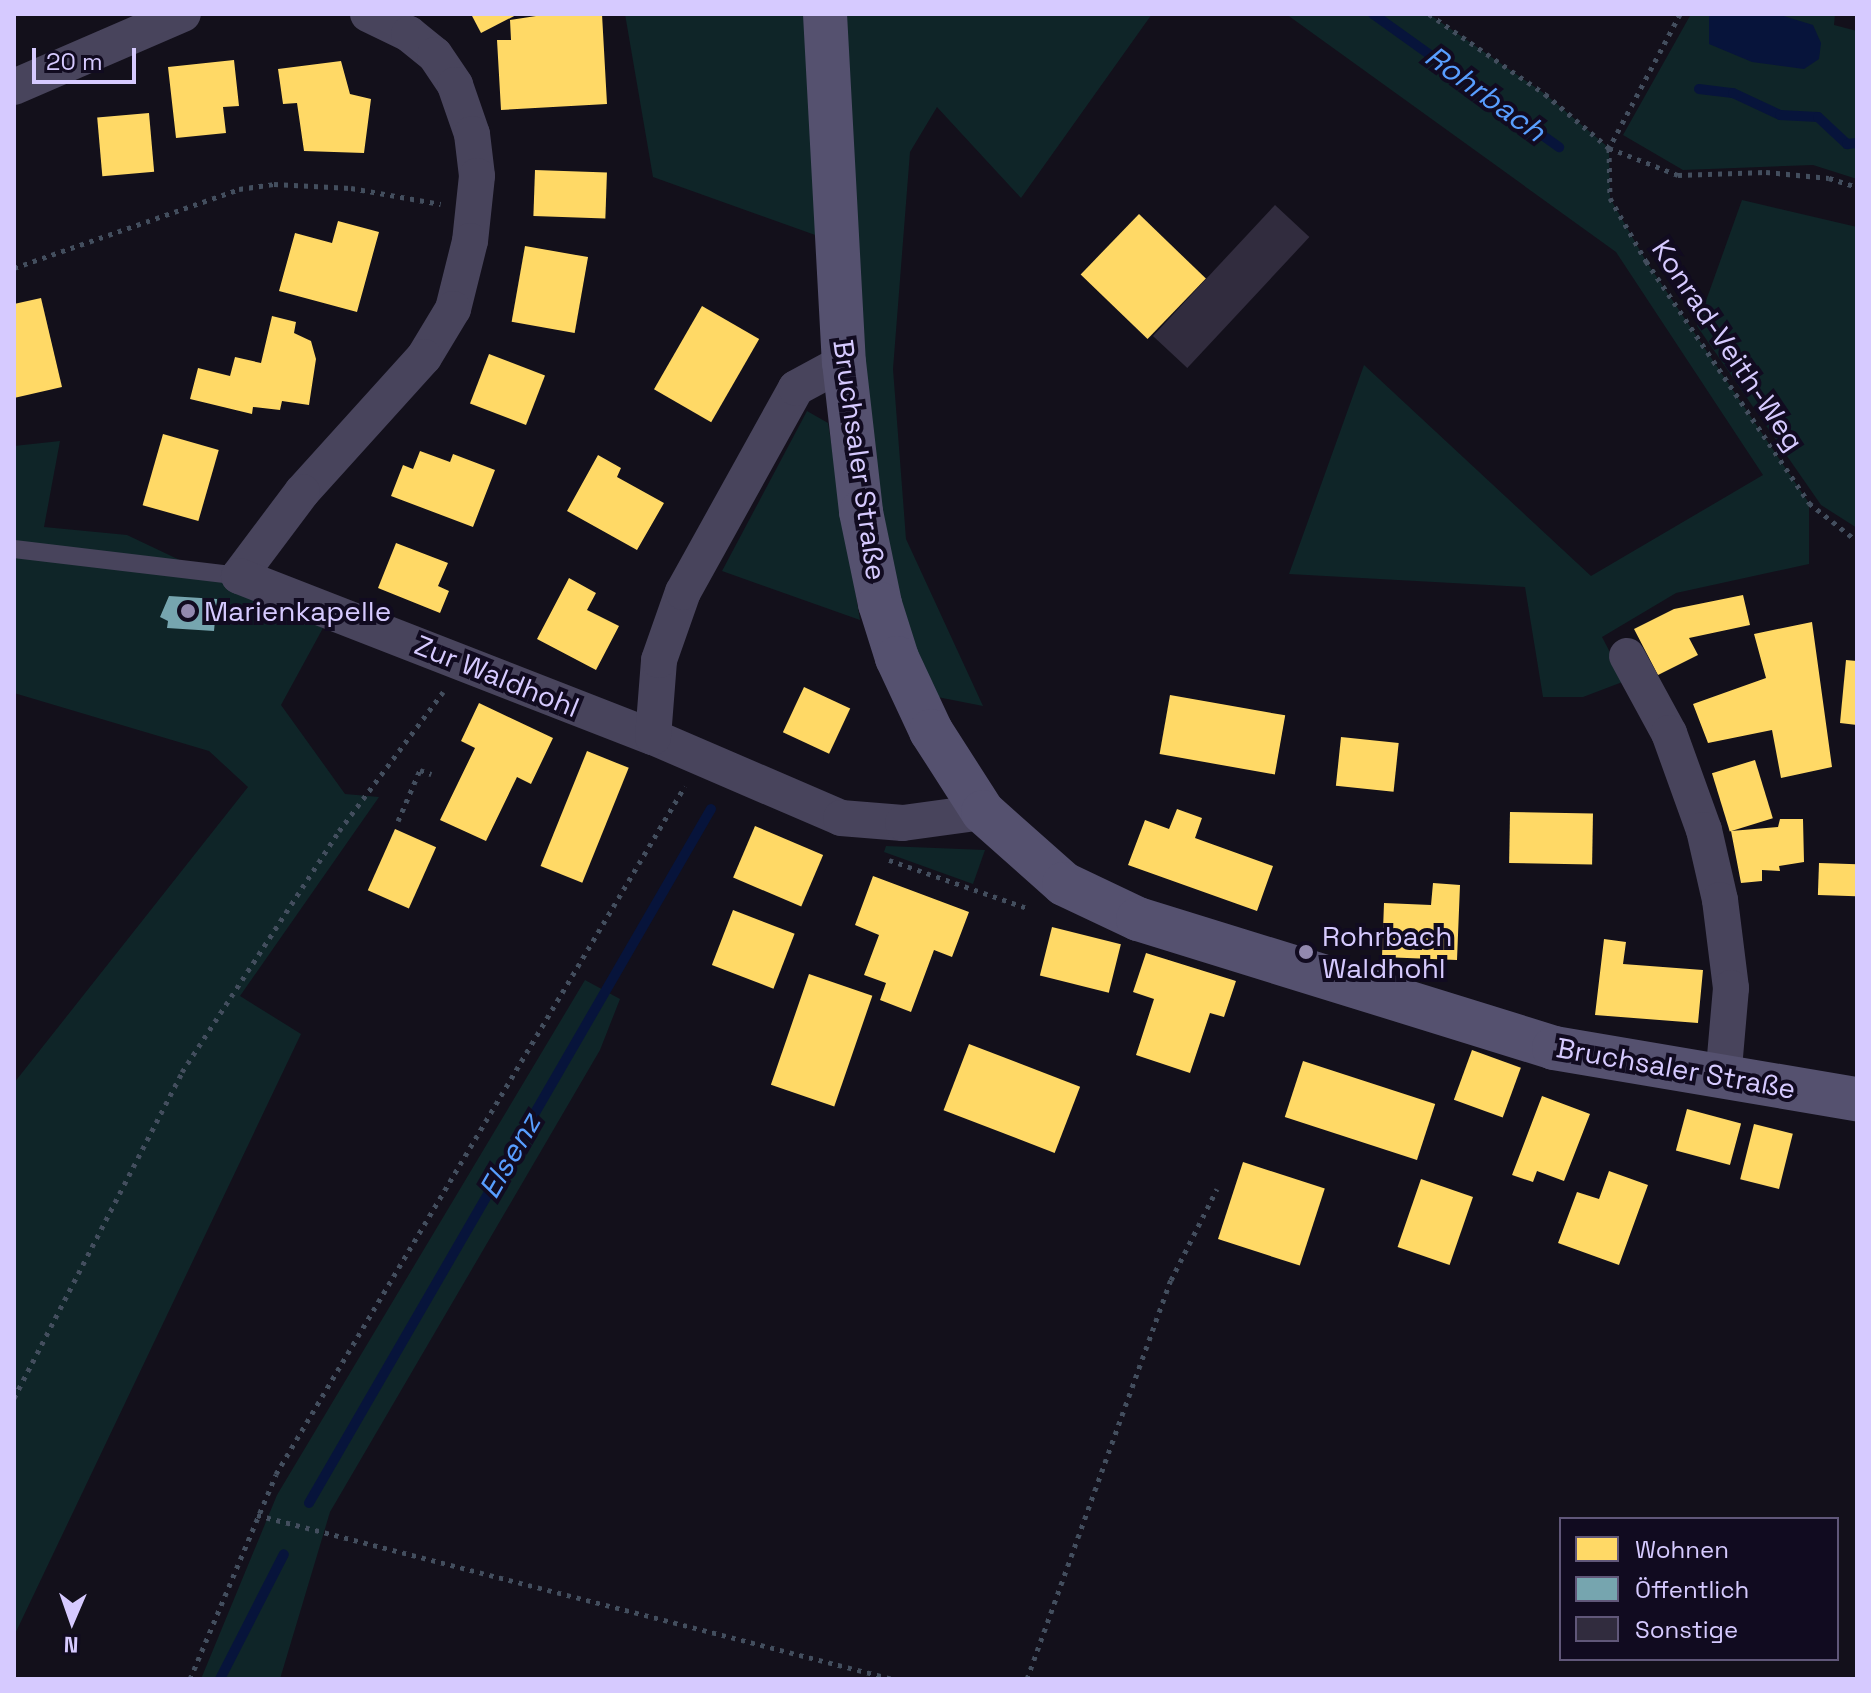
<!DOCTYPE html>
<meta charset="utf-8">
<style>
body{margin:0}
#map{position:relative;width:1871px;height:1693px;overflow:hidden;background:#13101b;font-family:"Space Grotesk",sans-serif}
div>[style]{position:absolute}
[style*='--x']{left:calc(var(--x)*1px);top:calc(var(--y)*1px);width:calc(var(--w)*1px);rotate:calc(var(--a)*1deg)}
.green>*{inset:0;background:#0f2528}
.water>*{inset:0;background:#07143b}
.homes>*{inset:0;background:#ffd966;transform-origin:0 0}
.public>*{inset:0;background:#76a5af}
.stream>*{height:10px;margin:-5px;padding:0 5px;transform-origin:5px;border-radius:5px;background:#07143b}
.building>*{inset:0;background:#312c3e;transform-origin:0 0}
.path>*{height:5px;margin-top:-2.5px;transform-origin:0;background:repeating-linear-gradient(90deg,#434e5e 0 4px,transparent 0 10px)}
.service>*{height:18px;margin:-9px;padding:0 9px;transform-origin:9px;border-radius:9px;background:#48445c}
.minor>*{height:36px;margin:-18px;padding:0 18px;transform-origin:18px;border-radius:18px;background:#48445c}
.secondary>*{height:44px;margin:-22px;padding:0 22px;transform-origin:22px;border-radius:22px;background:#55516f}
.dots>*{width:22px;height:22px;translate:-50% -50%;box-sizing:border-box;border:4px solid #110b20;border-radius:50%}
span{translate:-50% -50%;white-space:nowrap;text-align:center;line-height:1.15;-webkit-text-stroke:8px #110b20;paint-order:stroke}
.street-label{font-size:28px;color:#d6caff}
.poi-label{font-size:28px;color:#d6caff}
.left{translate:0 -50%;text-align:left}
.water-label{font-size:30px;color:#589eff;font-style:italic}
.frame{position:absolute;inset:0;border:16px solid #d6caff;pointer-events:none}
.legend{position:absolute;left:1559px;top:1517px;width:280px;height:144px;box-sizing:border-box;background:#110b20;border:2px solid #605779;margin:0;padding:10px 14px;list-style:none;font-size:24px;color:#d6caff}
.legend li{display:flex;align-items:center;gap:16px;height:40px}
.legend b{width:40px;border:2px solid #605779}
.north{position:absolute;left:32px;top:1581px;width:80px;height:80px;-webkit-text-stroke:6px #110b20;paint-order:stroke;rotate:182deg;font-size:22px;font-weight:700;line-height:32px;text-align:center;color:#d6caff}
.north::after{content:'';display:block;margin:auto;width:28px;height:36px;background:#d6caff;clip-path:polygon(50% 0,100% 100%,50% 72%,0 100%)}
.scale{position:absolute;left:32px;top:48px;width:104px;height:36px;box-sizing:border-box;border:4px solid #d6caff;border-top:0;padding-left:10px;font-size:24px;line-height:28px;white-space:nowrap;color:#d6caff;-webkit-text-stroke:6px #110b20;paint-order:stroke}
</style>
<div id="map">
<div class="green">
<i style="clip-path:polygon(625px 14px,824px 14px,818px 236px,653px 177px)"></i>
<i style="clip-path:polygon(825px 14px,1152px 14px,1021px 198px,937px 107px,910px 152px,893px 369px,906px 539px,983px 706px,912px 692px,897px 658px)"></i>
<i style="clip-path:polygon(1286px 14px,1429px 14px,1545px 94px,1609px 148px,1610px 198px,1646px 261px,1809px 503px,1809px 564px,1676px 593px,1602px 637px,1625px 681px,1583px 697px,1543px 697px,1525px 587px,1289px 574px,1364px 365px,1591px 576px,1763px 475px,1616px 252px)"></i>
<i style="clip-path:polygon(1691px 14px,1835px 14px,1834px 25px,1857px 31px,1857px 179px,1813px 165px,1683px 170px,1623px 135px)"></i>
<i style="clip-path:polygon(1742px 200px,1857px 227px,1857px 528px,1821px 505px,1697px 326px)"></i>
<i style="clip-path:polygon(807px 411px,828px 423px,860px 620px,722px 571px)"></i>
<i style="clip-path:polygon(60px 441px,44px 527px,127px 535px,323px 628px,281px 705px,345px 794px,379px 797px,240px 996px,301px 1034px,14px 1636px,14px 1083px,248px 787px,209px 751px,14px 693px,14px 446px)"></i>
<i style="clip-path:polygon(886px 846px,985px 850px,973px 884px,884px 852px)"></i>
<i style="clip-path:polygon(585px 980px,620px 999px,600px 1050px,330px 1512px,280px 1679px,201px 1679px,277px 1495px)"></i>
</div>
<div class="water">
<i style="clip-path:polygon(1709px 14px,1777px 14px,1813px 25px,1821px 43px,1819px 59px,1804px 69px,1752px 62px,1709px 44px)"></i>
</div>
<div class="homes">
<i style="clip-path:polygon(471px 14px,518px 14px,481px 33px)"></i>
<i style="clip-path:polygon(549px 14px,602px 14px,607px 104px,501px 110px,497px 40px,511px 40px,510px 20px)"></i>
<i style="clip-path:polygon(234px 60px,239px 106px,223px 107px,226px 133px,176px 138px,168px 67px)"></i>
<i style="clip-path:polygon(341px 61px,350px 94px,371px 99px,364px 153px,304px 151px,297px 103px,283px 104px,278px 69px)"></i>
<i style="left:149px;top:113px;width:59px;height:52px;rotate:85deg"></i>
<i style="left:535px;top:170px;width:72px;height:46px;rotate:2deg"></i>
<i style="left:1139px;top:214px;width:93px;height:84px;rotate:44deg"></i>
<i style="clip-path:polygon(338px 221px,379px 232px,357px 312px,279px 291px,295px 233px,332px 243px)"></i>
<i style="left:525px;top:246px;width:64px;height:77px;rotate:10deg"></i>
<i style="clip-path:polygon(41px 298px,62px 387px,14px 398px,14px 304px)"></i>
<i style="left:702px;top:306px;width:66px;height:96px;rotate:30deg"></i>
<i style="clip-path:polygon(272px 316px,296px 322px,294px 333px,311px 341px,316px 359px,309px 405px,282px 401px,280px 410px,253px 407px,252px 414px,190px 399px,198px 368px,230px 376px,235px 357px,261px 363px)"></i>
<i style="left:489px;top:354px;width:60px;height:53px;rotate:21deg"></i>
<i style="left:163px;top:434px;width:58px;height:74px;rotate:16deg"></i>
<i style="clip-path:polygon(420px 451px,450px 462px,453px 454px,495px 470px,473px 527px,391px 496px,403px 465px,413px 469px)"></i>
<i style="clip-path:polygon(598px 455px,621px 468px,617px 477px,664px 503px,637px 550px,567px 511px)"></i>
<i style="clip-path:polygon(396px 543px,448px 563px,438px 586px,449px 591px,440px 613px,378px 588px)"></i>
<i style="clip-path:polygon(569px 578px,596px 593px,587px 610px,619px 626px,596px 670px,537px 639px)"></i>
<i style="clip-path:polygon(1743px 595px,1750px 625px,1689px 638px,1698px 655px,1658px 675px,1634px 629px,1674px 609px)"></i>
<i style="clip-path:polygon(1812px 622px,1832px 767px,1781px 778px,1772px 730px,1708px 743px,1693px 704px,1766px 678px,1754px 634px)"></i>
<i style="clip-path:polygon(1846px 660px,1857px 661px,1857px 725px,1840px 723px)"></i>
<i style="left:804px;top:687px;width:51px;height:50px;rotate:25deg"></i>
<i style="left:1170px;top:695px;width:117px;height:60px;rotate:10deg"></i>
<i style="clip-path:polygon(479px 703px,553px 738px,531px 784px,517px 777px,486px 841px,440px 820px,475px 748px,461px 741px)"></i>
<i style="left:1341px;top:737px;width:58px;height:49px;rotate:6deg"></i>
<i style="left:587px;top:751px;width:45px;height:124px;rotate:22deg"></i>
<i style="left:1755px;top:760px;width:61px;height:45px;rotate:73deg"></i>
<i style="clip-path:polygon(1177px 809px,1202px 818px,1195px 838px,1273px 866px,1257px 911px,1128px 865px,1145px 820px,1169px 829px)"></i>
<i style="left:1510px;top:812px;width:83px;height:51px;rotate:1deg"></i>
<i style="clip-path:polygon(1780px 819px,1803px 819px,1804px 862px,1779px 866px,1780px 871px,1762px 870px,1762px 881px,1741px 883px,1731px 831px,1778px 827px)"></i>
<i style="left:755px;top:826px;width:74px;height:56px;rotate:23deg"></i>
<i style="left:395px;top:829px;width:45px;height:67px;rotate:24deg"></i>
<i style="left:1819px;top:863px;width:38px;height:32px;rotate:2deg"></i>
<i style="clip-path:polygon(873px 876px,969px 912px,952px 957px,934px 950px,911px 1012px,880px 1000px,886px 983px,864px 975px,879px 935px,855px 925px)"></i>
<i style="clip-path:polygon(1433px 883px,1460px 885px,1457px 960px,1382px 957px,1384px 903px,1431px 905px)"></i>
<i style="left:733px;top:910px;width:66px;height:59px;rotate:21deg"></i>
<i style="left:1052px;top:927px;width:71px;height:50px;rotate:14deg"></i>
<i style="clip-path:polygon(1604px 939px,1626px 942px,1623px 964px,1703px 970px,1698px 1023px,1595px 1015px)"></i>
<i style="clip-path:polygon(1146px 953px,1236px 981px,1224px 1017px,1210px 1013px,1190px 1073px,1136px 1055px,1154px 999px,1133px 992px)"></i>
<i style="left:809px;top:974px;width:67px;height:117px;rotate:19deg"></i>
<i style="left:969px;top:1044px;width:119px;height:71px;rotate:21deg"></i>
<i style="left:1472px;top:1050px;width:52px;height:53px;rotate:20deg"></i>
<i style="left:1303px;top:1061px;width:139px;height:59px;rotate:18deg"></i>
<i style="clip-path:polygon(1542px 1096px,1590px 1114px,1564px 1181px,1537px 1171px,1533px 1182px,1512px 1175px)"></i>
<i style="left:1687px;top:1109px;width:56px;height:43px;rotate:15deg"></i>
<i style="left:1754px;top:1124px;width:40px;height:57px;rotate:14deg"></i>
<i style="left:1243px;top:1162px;width:86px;height:81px;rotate:18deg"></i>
<i style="clip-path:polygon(1609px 1171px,1648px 1185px,1619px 1265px,1558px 1243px,1577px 1192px,1599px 1199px)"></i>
<i style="left:1421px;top:1179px;width:55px;height:72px;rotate:19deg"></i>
</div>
<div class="public">
<i style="clip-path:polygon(169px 596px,217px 599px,214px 631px,167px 628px,168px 621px,160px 617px)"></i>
</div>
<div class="stream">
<i style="--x:1373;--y:14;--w:229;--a:35.6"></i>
<i style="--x:1699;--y:89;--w:34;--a:7"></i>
<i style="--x:1733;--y:93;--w:52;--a:25.1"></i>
<i style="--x:1780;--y:115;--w:38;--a:3"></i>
<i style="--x:1818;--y:117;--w:40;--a:43"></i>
<i style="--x:1847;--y:144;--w:10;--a:-6"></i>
<i style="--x:309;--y:1503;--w:802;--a:-59.92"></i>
<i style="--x:220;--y:1679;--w:140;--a:-62.9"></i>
</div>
<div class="building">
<i style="left:1275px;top:205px;width:47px;height:179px;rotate:43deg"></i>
</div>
<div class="path">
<i style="--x:1429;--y:14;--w:141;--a:34.6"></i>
<i style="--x:1545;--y:94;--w:84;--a:40.2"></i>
<i style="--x:1609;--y:148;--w:74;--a:21.4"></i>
<i style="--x:1678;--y:175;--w:88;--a:-2"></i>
<i style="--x:1766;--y:172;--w:63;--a:5.4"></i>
<i style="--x:1829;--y:178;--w:29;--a:18"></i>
<i style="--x:1680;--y:14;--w:152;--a:117.9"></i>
<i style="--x:1609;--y:148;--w:50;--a:88.9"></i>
<i style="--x:1610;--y:198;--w:73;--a:60.3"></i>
<i style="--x:1646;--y:261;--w:292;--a:56"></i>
<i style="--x:1809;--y:503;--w:61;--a:38.4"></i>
<i style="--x:14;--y:268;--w:238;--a:-19.3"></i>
<i style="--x:239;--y:189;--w:35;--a:-8"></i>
<i style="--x:274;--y:184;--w:77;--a:3"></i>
<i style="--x:351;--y:188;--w:91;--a:10.1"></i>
<i style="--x:398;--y:821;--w:56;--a:-66.7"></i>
<i style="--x:420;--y:770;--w:12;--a:20"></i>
<i style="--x:889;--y:860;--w:149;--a:19.2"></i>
<i style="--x:14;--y:1398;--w:367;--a:-62.7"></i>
<i style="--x:182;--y:1072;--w:288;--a:-56.9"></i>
<i style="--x:339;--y:831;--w:174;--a:-53.2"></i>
<i style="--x:257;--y:1515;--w:657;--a:14.46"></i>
<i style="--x:190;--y:1679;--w:222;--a:-67.2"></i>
<i style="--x:276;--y:1474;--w:800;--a:-59.27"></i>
<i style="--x:1027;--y:1679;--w:424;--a:-70.2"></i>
<i style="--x:1171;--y:1280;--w:102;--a:-63.2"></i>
</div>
<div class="service">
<i style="--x:14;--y:549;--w:227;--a:6.8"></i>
</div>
<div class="minor">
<i style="--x:368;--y:14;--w:46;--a:26"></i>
<i style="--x:409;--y:34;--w:33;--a:39"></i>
<i style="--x:435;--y:55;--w:36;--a:56"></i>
<i style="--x:455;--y:85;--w:52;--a:70.9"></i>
<i style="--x:472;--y:134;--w:42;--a:83.2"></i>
<i style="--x:477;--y:176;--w:65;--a:96.1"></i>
<i style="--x:470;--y:241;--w:70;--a:104"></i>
<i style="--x:453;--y:309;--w:56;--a:121.1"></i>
<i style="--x:424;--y:357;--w:182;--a:132.1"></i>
<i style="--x:302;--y:492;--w:105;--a:126.9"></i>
<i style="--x:239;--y:576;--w:444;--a:21.3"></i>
<i style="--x:653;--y:737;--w:205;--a:23.3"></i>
<i style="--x:841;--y:818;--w:62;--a:4.6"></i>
<i style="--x:903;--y:823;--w:81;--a:-7.8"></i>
<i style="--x:14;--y:87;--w:184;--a:-23.4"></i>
<i style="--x:1627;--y:656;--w:88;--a:61.4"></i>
<i style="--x:1669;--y:733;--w:103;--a:70.2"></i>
<i style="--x:1704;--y:830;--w:72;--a:77.1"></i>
<i style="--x:1720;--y:900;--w:89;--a:82.9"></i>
<i style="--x:1731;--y:988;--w:91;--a:95"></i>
<i style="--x:653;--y:737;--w:77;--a:-85.5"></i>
<i style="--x:659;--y:660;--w:72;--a:-70.6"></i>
<i style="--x:683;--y:592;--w:233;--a:-61"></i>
<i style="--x:796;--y:388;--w:55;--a:-28.4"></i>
</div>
<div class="secondary">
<i style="--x:825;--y:14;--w:349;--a:86.9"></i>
<i style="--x:844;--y:362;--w:151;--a:83.5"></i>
<i style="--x:861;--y:512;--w:94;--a:78.3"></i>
<i style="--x:880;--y:604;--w:57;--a:72.5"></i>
<i style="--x:897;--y:658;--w:81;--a:65"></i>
<i style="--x:931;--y:731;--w:96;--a:57.3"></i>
<i style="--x:983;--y:812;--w:108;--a:41.6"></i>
<i style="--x:1064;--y:884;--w:82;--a:25.3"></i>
<i style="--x:1138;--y:919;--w:436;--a:17.2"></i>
<i style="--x:1554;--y:1048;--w:307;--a:9.6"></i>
</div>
<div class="dots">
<i style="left:188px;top:611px;background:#9289af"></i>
<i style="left:1306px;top:952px;background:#9289af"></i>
</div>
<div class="street-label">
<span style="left:1728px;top:345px;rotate:56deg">Konrad-Veith-Weg</span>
<span style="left:860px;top:460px;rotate:82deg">Bruchsaler Straße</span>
<span style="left:497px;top:676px;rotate:22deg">Zur Waldhohl</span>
<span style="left:1676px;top:1068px;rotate:10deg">Bruchsaler Straße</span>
</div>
<div class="poi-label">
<span class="left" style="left:204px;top:611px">Marienkapelle</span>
<span class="left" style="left:1322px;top:952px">Rohrbach<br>Waldhohl</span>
</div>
<div class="water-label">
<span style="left:1485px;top:94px;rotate:36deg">Rohrbach</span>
<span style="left:510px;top:1156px;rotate:-60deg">Elsenz</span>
</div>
<div class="frame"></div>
<ul class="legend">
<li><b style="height:22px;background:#ffd966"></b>Wohnen</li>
<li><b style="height:22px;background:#76a5af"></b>Öffentlich</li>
<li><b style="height:22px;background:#312c3e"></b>Sonstige</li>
</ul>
<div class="north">N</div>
<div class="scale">20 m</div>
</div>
